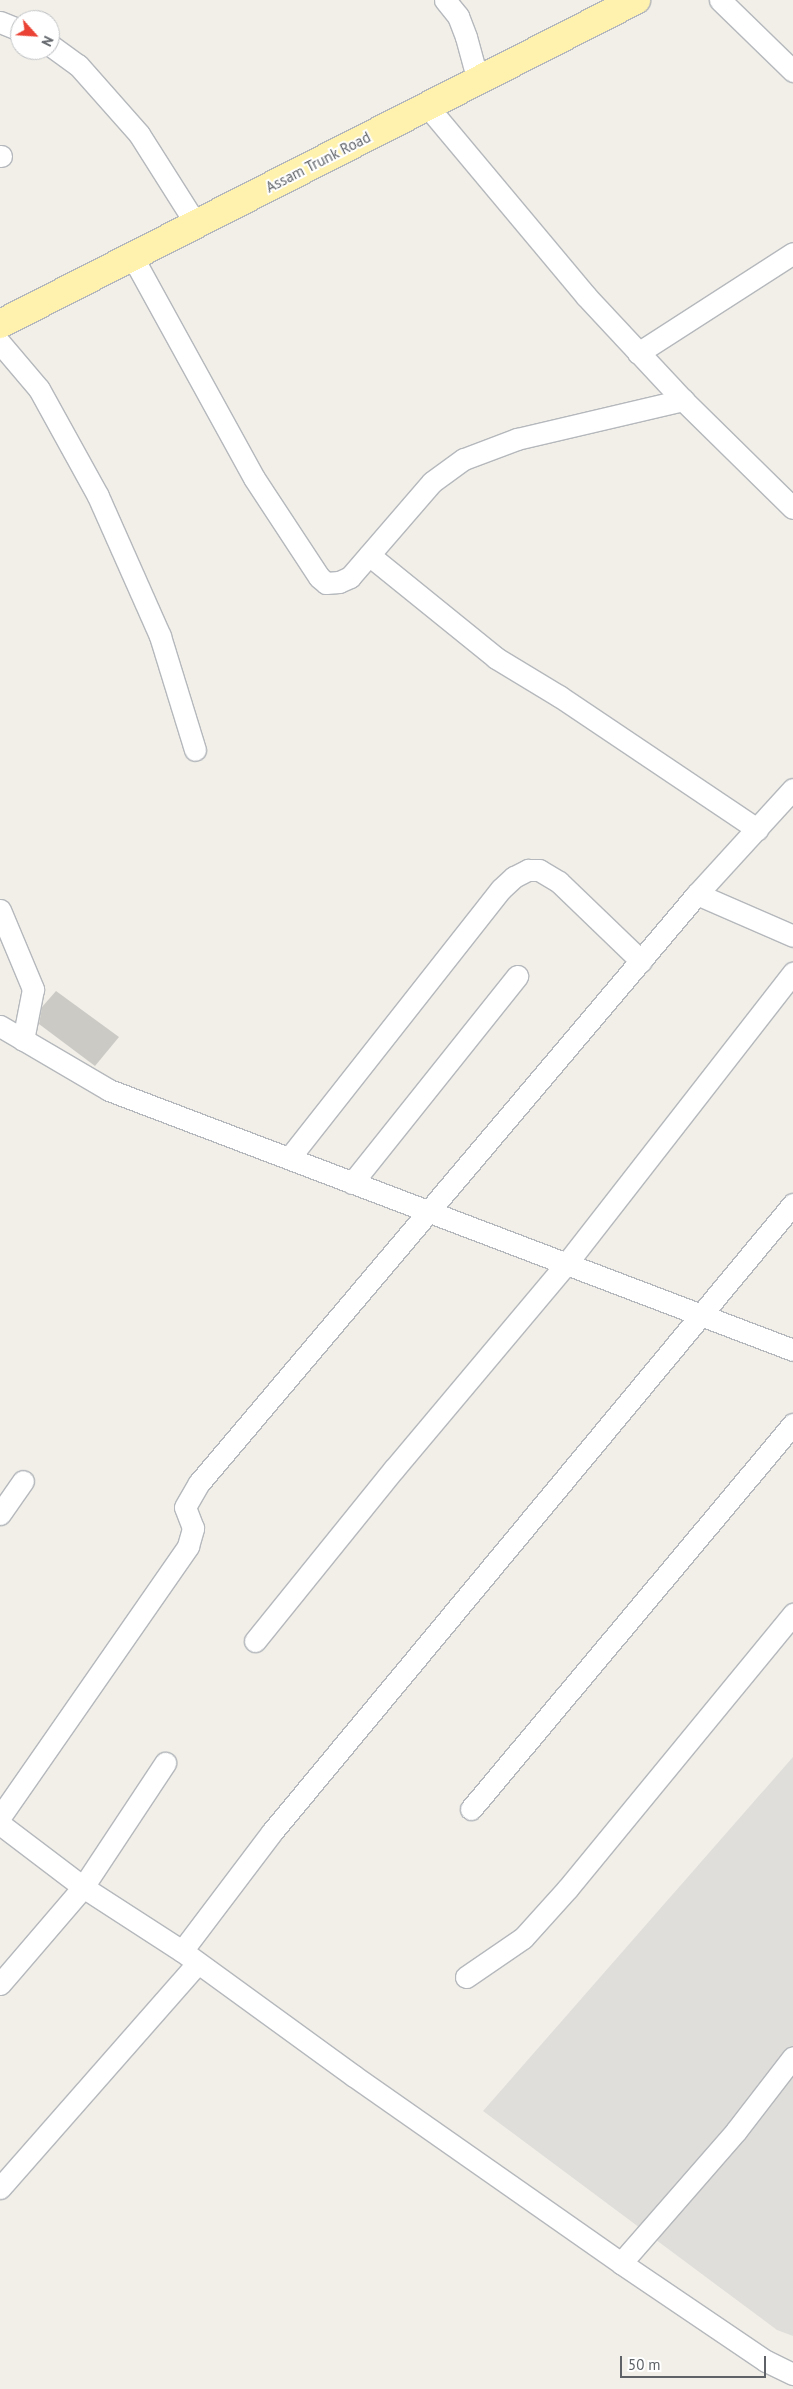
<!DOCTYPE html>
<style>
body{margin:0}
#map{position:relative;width:793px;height:2389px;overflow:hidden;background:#f1efe8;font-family:"PT Sans",sans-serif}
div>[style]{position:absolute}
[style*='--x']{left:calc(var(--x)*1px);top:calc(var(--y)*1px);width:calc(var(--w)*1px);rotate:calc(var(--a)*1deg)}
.industrial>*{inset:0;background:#e0deda}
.building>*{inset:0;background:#cccac5}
.roads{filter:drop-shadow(1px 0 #b5b8bc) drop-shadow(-1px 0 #b5b8bc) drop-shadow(0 1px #b5b8bc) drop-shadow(0 -1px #b5b8bc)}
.minor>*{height:21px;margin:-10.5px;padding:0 10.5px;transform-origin:10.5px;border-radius:10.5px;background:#fff}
.primary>*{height:28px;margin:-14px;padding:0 14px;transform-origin:14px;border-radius:14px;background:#fff2af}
span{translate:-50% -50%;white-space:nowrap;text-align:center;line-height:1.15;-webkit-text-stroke:4px #fff;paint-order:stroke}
.street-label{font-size:15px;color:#5f6368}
.north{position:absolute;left:10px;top:10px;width:50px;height:50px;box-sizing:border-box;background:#fff;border:1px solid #bfc1c3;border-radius:50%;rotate:116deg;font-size:14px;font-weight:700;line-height:20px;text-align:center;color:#5f6368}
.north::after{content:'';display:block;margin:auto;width:18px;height:22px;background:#ea4335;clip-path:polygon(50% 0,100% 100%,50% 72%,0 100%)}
.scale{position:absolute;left:620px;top:2356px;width:146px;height:22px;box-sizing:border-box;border:2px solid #5f6368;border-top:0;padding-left:6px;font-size:15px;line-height:18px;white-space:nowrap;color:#5f6368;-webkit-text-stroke:4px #fff;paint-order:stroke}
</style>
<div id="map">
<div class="industrial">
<i style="clip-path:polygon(793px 1757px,793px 2336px,777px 2330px,483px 2111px)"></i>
</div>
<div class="building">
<i style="clip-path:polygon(56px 991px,119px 1037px,95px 1066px,39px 1024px,42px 1007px)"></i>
</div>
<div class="roads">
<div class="minor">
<i style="--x:445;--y:0;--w:21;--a:51"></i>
<i style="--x:458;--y:16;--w:22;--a:69"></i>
<i style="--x:466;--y:37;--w:46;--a:74.7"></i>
<i style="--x:720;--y:0;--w:102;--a:44.2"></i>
<i style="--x:0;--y:22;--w:22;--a:22"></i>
<i style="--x:50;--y:45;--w:34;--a:36"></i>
<i style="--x:78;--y:65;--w:92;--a:48.5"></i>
<i style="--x:139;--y:134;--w:107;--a:57.7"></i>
<i style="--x:428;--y:107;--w:246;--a:50.1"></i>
<i style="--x:586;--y:296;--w:142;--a:47"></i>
<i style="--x:683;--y:400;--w:154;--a:44.5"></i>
<i style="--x:0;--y:156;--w:1;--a:0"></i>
<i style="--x:132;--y:256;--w:253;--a:61.2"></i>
<i style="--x:254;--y:478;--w:118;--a:56.7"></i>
<i style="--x:319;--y:577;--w:9;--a:41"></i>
<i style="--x:326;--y:583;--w:13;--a:-4"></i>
<i style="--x:339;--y:582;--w:12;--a:-24"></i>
<i style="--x:350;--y:577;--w:125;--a:-49.2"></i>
<i style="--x:432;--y:482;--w:39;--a:-36"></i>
<i style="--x:464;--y:459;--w:57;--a:-20.7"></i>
<i style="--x:517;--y:439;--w:171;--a:-13.2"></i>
<i style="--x:0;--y:343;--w:60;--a:49.7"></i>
<i style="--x:39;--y:389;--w:122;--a:61.1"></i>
<i style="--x:98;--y:496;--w:153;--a:66.1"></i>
<i style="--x:160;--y:636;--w:119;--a:72.9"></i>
<i style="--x:638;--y:353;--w:184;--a:-32.8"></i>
<i style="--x:369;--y:555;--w:164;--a:39"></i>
<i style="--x:496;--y:658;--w:74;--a:31.1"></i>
<i style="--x:559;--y:696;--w:239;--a:33.9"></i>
<i style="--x:697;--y:894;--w:105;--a:23.6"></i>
<i style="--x:0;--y:910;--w:86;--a:67.3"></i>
<i style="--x:33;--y:989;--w:52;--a:101.1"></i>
<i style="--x:0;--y:1026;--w:126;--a:30.4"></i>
<i style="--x:109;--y:1090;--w:732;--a:20.81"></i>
<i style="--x:290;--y:1157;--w:341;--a:-51.8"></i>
<i style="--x:501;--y:889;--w:18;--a:-43"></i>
<i style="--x:514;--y:877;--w:16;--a:-27"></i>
<i style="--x:528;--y:870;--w:11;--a:0"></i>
<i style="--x:539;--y:870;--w:23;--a:31"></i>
<i style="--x:559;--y:882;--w:114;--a:43.9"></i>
<i style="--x:352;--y:1183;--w:265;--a:-51.4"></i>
<i style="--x:0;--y:1514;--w:40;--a:-55.1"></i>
<i style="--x:255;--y:1641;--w:221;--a:-51.1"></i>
<i style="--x:394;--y:1469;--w:269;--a:-50"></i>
<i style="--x:567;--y:1263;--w:368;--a:-52.1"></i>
<i style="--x:471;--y:1809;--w:502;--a:-50.09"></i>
<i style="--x:0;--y:1817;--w:330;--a:-55.2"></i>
<i style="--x:188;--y:1546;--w:19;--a:-74"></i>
<i style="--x:193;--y:1528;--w:22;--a:-111"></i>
<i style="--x:185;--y:1507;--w:28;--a:-60"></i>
<i style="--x:199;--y:1483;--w:771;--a:-49.79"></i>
<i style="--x:697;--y:894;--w:142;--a:-47.6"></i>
<i style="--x:0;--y:1824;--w:104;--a:37.2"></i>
<i style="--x:83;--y:1887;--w:118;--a:32.9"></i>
<i style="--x:182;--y:1951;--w:213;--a:36"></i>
<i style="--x:354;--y:2076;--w:326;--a:35"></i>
<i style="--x:621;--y:2263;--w:175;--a:34.1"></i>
<i style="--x:766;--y:2361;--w:30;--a:26"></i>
<i style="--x:182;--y:1951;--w:149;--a:-52.9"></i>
<i style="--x:272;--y:1832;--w:816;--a:-50.32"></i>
<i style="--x:466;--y:1977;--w:69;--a:-34.4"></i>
<i style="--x:523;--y:1938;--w:67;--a:-48"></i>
<i style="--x:568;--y:1888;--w:355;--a:-50.6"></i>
<i style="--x:0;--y:1984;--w:128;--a:-49.4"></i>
<i style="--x:83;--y:1887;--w:149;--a:-56.5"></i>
<i style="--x:0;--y:2188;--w:298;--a:-48.7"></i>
<i style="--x:621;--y:2263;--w:175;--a:-48.9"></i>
<i style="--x:736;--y:2131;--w:93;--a:-52.4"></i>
</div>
<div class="primary">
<i style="--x:0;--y:324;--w:714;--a:-27"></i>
</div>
</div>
<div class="street-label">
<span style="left:318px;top:162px;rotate:-27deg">Assam Trunk Road</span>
</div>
<div class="north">N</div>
<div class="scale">50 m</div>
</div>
